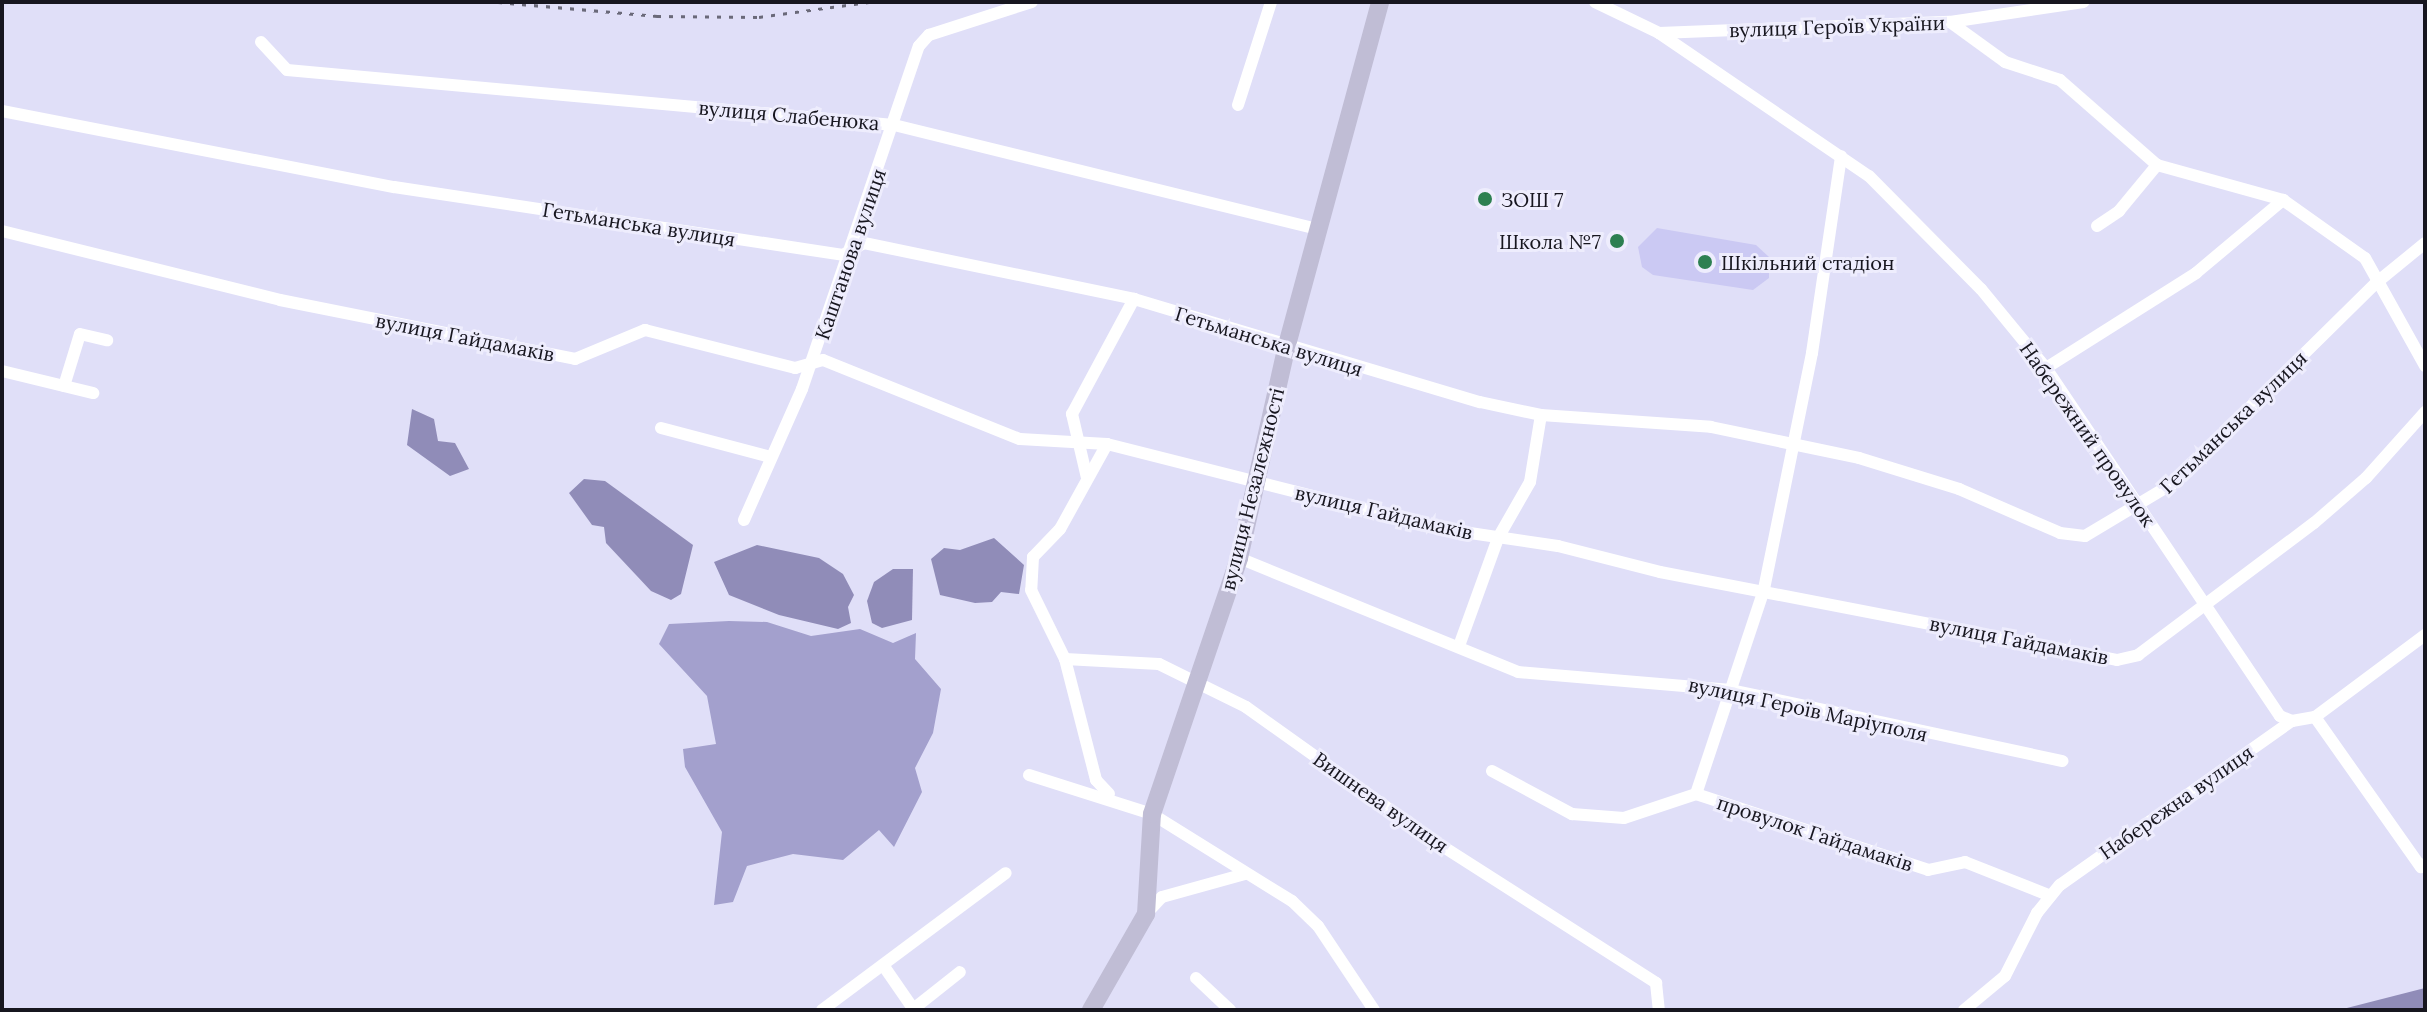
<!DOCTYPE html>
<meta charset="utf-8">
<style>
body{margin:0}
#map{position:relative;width:2427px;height:1012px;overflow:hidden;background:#e0dff8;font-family:Lora,serif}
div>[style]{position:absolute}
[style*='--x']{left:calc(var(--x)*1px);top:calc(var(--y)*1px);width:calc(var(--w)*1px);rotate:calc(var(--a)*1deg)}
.green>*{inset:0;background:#cbc9f3}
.forest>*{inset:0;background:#a3a0cd}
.water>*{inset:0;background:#908cb8}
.street>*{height:12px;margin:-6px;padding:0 6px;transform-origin:6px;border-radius:6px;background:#fff}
.secondary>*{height:18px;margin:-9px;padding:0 9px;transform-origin:9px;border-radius:9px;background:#c0bdd5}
.rail>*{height:3px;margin-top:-1.5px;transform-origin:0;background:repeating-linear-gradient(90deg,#6a6979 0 4px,transparent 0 12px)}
.dots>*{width:22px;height:22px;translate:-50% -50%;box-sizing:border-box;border:4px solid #eeedfd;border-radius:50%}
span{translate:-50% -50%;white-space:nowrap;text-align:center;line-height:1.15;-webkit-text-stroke:6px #eeedfd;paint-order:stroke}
.street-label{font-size:20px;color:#17161f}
.poi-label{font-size:20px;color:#17161f}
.left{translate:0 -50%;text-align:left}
.right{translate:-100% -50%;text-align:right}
.frame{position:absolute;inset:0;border:4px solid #17161f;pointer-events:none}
</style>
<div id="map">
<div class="green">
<i style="clip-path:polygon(1657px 228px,1756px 245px,1769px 257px,1769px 278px,1753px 290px,1653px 275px,1642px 267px,1638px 247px)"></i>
</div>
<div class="forest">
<i style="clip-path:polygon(729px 621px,767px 622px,811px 636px,860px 629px,893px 643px,916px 633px,915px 659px,941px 689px,933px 733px,915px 768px,922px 792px,894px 847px,879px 830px,843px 860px,793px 854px,747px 866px,733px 902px,714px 905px,722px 832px,685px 767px,683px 749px,716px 744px,707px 696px,659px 644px,669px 624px)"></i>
</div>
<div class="water">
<i style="clip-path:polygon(412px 409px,434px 419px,438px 441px,455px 443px,469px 469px,450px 476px,407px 445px)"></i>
<i style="clip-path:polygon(584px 479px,605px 481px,693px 545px,681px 594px,671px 600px,651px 591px,606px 543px,604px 527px,592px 525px,569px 493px)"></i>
<i style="clip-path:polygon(994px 538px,1024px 565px,1019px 594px,1001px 592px,992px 602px,975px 603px,940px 595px,931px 559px,944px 548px,960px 550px)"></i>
<i style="clip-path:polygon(757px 545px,819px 558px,843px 574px,854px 595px,848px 607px,851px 623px,838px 629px,779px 615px,729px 595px,714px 562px)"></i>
<i style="clip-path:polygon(893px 569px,913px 569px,912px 620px,882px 628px,872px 623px,867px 601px,874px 582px)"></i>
<i style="clip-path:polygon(2425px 988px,2425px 1010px,2339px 1010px)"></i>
</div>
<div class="street">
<i style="--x:1595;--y:2;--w:71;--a:25.8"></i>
<i style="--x:1659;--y:33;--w:254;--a:34.3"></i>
<i style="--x:1869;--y:176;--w:159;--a:45.3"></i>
<i style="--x:1981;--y:289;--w:102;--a:50.6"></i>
<i style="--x:2046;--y:368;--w:419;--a:56.1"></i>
<i style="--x:2280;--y:716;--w:13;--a:23"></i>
<i style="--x:1950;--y:22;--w:68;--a:36"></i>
<i style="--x:2005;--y:62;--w:58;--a:18.1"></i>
<i style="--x:2060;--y:80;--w:129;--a:41.2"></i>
<i style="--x:2157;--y:165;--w:131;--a:15.5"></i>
<i style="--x:2283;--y:200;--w:100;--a:35.3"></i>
<i style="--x:2365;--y:258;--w:124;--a:60.9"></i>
<i style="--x:1659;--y:33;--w:291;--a:-2.2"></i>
<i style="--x:1950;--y:22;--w:135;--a:-8.5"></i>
<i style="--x:261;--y:42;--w:38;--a:47"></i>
<i style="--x:287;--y:70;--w:609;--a:5.18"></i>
<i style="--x:894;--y:125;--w:437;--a:13.8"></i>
<i style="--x:1238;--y:105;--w:108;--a:-72.2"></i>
<i style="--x:2;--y:111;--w:399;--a:11"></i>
<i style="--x:394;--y:187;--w:454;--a:8.6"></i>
<i style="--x:843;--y:255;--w:24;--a:-30"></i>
<i style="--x:864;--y:243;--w:276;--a:11.7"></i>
<i style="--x:1134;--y:299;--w:361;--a:16.6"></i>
<i style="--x:1480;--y:402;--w:62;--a:12"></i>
<i style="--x:1541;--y:415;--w:170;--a:4"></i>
<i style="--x:1711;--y:427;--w:151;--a:11.8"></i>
<i style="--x:1859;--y:458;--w:105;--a:17.2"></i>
<i style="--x:1959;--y:489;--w:110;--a:23.5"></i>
<i style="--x:2060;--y:533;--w:25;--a:7"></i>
<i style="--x:2085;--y:536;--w:101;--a:-30.9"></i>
<i style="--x:2172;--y:484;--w:286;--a:-44.6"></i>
<i style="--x:2376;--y:283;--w:63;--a:-39.2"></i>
<i style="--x:2097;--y:226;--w:27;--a:-34"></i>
<i style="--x:2119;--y:211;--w:60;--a:-50.4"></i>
<i style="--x:2;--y:231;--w:286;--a:13.9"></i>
<i style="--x:280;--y:300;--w:301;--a:11.3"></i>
<i style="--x:575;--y:359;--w:76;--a:-22.5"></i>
<i style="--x:645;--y:330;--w:155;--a:14.2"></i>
<i style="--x:795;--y:368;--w:29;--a:-16"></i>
<i style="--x:823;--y:360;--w:212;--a:21.9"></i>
<i style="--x:1020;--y:439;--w:87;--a:3.3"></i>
<i style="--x:1107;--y:444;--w:347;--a:14.2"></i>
<i style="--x:1443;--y:529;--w:116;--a:8.4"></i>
<i style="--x:1558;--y:546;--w:105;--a:14.3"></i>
<i style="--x:1660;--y:572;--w:465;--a:10.9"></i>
<i style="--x:2117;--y:660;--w:22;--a:-13"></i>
<i style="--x:2138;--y:655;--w:220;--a:-36.9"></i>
<i style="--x:2314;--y:523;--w:69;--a:-40.9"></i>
<i style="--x:2366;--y:478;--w:89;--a:-48.2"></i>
<i style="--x:2046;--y:368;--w:178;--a:-32.3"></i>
<i style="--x:2196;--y:273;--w:114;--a:-40"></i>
<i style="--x:2;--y:371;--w:94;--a:13.6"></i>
<i style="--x:64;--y:386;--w:54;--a:-72.9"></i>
<i style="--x:80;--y:334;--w:28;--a:13"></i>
<i style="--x:661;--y:428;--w:114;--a:14.8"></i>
<i style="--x:1107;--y:444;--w:97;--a:118.9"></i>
<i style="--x:1060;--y:529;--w:39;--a:134"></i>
<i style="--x:1033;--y:557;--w:33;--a:93"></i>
<i style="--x:1031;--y:590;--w:77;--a:63.8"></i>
<i style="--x:1065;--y:659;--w:125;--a:75.6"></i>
<i style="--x:1096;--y:780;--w:19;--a:47"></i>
<i style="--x:1087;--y:478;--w:66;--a:-103.2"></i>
<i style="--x:1072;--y:414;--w:131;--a:-61.7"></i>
<i style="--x:744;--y:520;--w:143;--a:-66.1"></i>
<i style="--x:802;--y:389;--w:362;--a:-71.2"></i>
<i style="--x:919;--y:46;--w:15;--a:-48"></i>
<i style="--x:929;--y:35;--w:108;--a:-17.8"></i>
<i style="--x:1239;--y:558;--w:301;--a:22.2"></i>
<i style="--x:1518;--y:672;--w:214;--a:4.8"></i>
<i style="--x:1731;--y:690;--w:339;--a:12.1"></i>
<i style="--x:1459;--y:646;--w:115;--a:-70.1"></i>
<i style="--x:1498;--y:538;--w:64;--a:-60.3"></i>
<i style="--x:1530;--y:482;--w:68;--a:-80.7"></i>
<i style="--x:1065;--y:659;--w:94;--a:3"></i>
<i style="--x:1159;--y:664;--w:97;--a:26.3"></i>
<i style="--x:1246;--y:707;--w:224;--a:35.5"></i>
<i style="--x:1428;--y:837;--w:271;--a:32.6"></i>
<i style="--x:1656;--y:983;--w:27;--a:84"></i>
<i style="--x:2315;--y:717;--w:184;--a:54.8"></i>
<i style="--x:2421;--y:867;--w:5;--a:-37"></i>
<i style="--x:1492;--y:771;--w:91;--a:28.3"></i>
<i style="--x:1572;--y:814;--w:52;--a:4.4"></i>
<i style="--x:1624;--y:818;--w:76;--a:-18.4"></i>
<i style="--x:1696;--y:794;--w:244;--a:18.1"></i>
<i style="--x:1928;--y:870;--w:38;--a:-12"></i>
<i style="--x:1965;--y:862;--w:92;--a:21.6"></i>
<i style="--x:1029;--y:775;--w:129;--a:17.6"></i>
<i style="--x:1152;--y:814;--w:165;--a:31.9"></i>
<i style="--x:1292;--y:901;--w:36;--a:44"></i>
<i style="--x:1318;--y:926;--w:101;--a:56.3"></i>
<i style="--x:1696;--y:794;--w:216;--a:-71.6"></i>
<i style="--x:1764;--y:589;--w:241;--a:-78.5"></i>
<i style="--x:1812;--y:353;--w:199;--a:-81.6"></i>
<i style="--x:1146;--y:914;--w:23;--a:-47"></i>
<i style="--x:1162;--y:897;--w:86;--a:-15.5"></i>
<i style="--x:883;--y:965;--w:55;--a:55.4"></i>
<i style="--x:1196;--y:978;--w:47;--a:43.3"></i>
<i style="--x:822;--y:1010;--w:229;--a:-36.7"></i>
<i style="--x:912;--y:1010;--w:61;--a:-38.4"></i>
<i style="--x:1964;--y:1010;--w:53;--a:-39.7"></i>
<i style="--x:2005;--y:976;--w:71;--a:-63.1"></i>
<i style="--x:2037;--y:913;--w:36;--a:-51"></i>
<i style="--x:2060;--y:885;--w:284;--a:-35.3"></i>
<i style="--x:2292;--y:721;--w:23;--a:-10"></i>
<i style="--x:2315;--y:717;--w:137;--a:-36.7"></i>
</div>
<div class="secondary">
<i style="--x:1091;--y:1010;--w:111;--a:-60.2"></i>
<i style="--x:1146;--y:914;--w:100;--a:-86.6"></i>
<i style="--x:1152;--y:814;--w:270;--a:-71.2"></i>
<i style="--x:1239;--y:558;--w:218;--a:-77.3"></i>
<i style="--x:1287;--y:345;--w:355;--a:-74.8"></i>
</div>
<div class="rail">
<i style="--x:498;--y:2;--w:160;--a:5"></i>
<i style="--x:657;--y:16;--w:102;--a:0.6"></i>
<i style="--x:759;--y:17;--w:111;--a:-7.8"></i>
</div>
<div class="dots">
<i style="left:1485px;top:199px;background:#2d8051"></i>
<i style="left:1617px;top:241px;background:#2d8051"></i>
<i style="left:1705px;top:262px;background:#2d8051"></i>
</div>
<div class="street-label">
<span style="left:1837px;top:26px;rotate:-2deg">вулиця Героїв України</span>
<span style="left:789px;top:115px;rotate:5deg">вулиця Слабенюка</span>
<span style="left:639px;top:224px;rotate:9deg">Гетьманська вулиця</span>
<span style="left:850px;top:254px;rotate:-71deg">Каштанова вулиця</span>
<span style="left:465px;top:337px;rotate:11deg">вулиця Гайдамаків</span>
<span style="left:1269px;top:341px;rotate:17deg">Гетьманська вулиця</span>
<span style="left:2233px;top:422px;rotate:-44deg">Гетьманська вулиця</span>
<span style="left:2088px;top:434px;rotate:55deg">Набережний провулок</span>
<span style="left:1252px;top:489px;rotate:-76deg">вулиця Незалежності</span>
<span style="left:1384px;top:512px;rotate:13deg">вулиця Гайдамаків</span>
<span style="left:2019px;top:640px;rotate:11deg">вулиця Гайдамаків</span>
<span style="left:1808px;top:709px;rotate:12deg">вулиця Героїв Маріуполя</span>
<span style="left:1381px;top:802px;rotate:35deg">Вишнева вулиця</span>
<span style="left:2176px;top:802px;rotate:-35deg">Набережна вулиця</span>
<span style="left:1815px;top:833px;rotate:18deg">провулок Гайдамаків</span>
</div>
<div class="poi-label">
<span class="left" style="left:1501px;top:199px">ЗОШ 7</span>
<span class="right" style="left:1601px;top:241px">Школа №7</span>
<span class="left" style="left:1721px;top:262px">Шкільний стадіон</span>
</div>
<div class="frame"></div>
</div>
